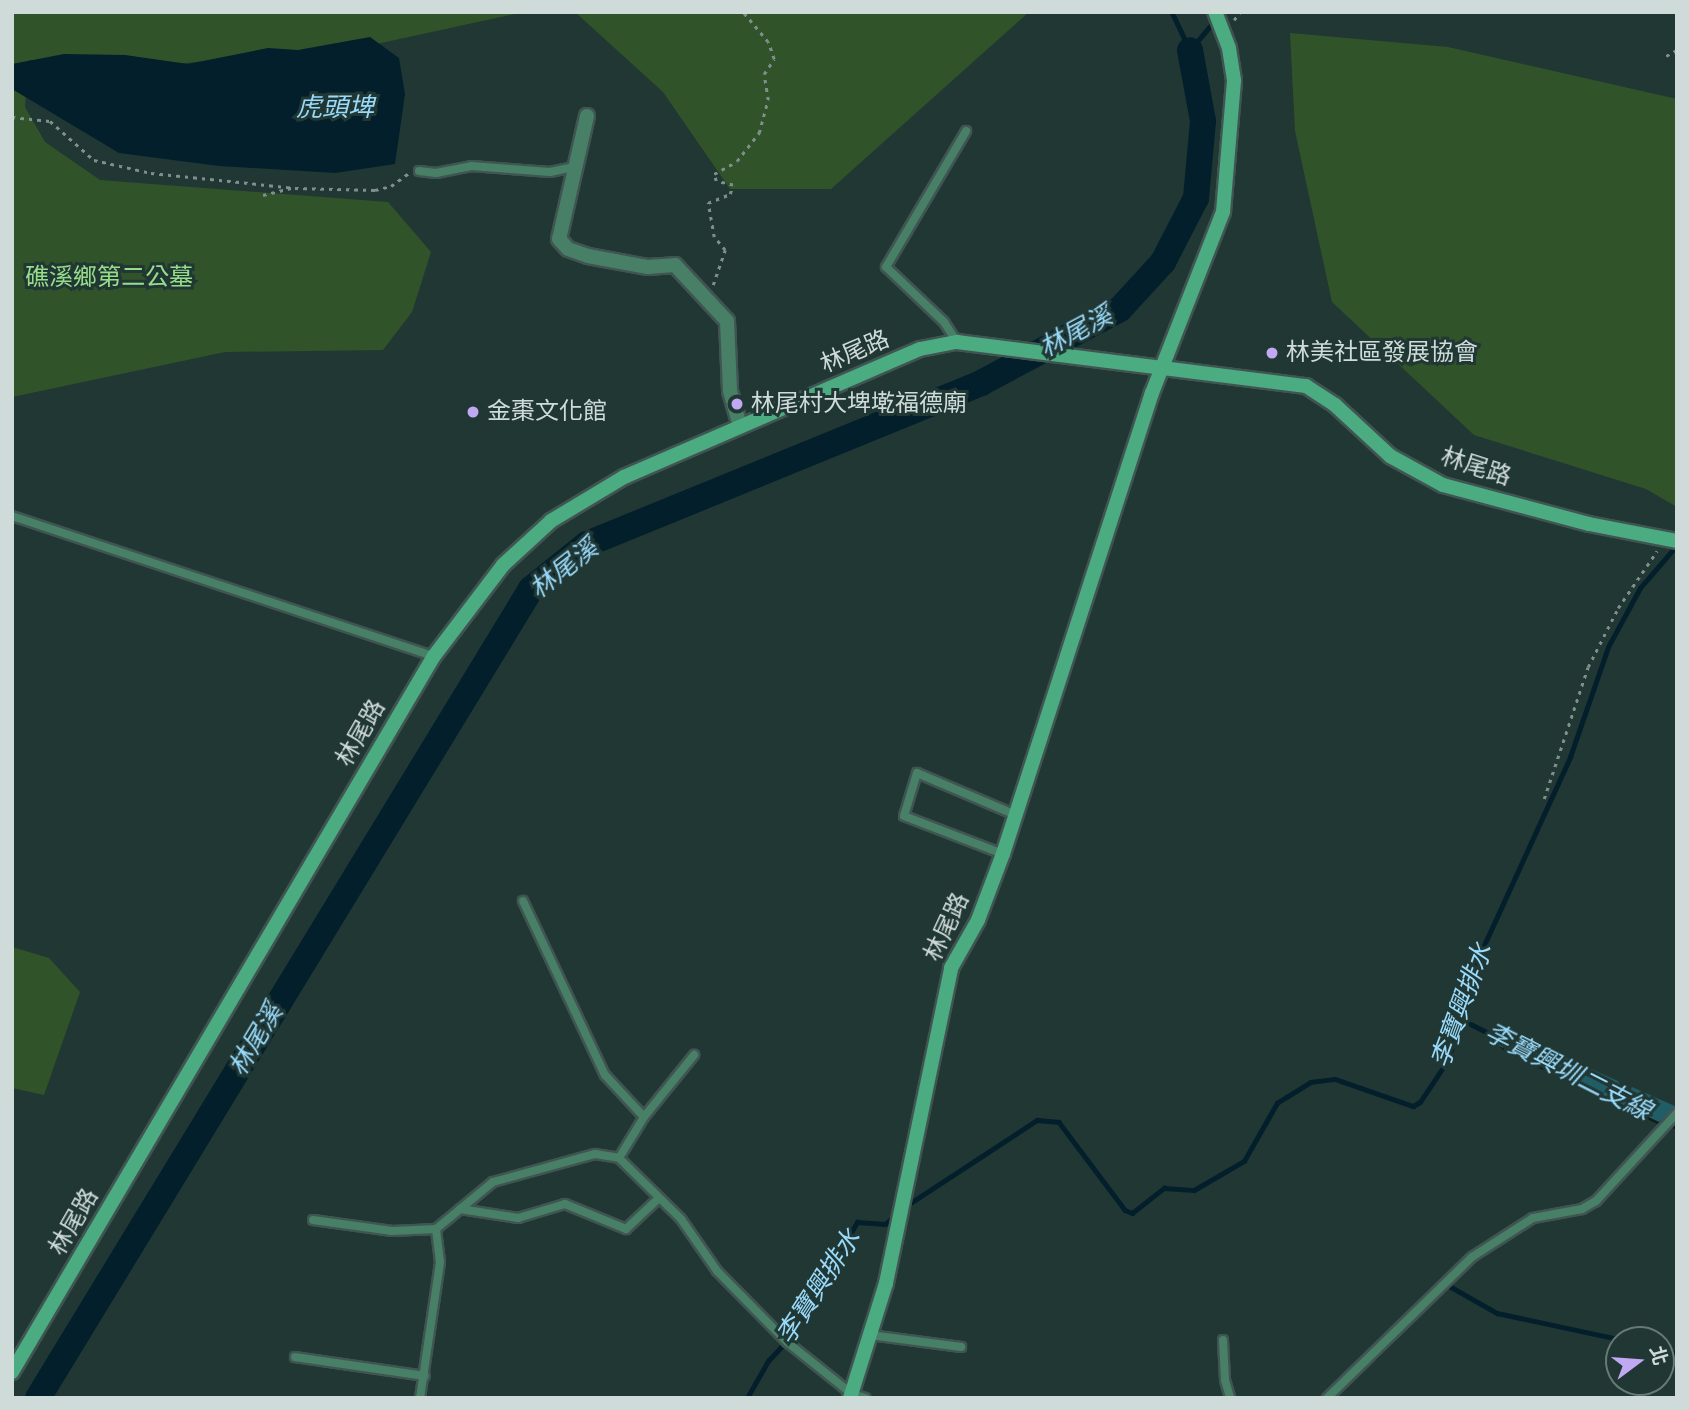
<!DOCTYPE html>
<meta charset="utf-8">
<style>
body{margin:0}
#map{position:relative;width:1689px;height:1410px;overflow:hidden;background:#213734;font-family:Karla,"Noto Sans TC",sans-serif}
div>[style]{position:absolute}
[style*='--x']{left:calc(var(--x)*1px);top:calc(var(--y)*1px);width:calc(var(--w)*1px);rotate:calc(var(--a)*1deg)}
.green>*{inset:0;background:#31532a}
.water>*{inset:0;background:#031f2b}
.shadow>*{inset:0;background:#0007}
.stream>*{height:4.5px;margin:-2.25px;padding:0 2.25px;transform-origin:2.25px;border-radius:2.25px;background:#031f2b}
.river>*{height:26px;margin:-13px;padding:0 13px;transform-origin:13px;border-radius:13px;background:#031f2b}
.building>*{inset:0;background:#215d66}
.path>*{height:2.5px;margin-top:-1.25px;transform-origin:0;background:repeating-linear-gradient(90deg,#7e8f8c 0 3.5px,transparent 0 8.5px)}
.roads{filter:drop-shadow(2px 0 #405552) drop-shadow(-2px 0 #405552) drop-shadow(0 2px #405552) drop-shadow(0 -2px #405552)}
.lane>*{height:8px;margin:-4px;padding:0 4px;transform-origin:4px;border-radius:4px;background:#478066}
.street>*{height:14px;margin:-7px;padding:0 7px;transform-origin:7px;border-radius:7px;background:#478066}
.secondary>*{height:14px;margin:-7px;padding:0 7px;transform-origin:7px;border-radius:7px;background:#4bac82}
.dots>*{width:19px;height:19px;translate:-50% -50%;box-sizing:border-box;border:4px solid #213734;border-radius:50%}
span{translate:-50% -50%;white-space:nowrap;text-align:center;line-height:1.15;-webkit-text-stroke:6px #213734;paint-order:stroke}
.park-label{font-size:24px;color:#97dd89}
.street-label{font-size:24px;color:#cedbd9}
.poi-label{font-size:24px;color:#cedbd9}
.left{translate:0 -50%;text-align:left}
.water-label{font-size:26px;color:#99dafb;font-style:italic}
.frame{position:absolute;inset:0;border:14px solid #cedbd9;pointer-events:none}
.north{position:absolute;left:1605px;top:1326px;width:70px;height:70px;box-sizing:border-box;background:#213734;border:2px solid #667976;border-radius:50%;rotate:74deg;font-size:19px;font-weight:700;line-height:28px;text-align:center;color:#cedbd9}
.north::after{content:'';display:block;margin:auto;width:24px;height:32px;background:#c1a8f3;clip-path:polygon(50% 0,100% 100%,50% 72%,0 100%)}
</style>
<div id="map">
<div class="green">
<i style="clip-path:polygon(12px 12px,524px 12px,381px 43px,118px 70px,29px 60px,25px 107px,45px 142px,100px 180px,388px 202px,431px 252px,412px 312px,383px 350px,225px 352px,12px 397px)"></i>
<i style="clip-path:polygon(575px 12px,1029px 12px,831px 189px,730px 189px,663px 92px)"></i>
<i style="clip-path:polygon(1290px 33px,1448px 47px,1677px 99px,1677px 507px,1646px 489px,1474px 435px,1332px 302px,1295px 131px)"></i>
<i style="clip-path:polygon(12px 947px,49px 958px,80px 992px,44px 1095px,12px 1088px)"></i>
</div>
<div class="water">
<i style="clip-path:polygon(370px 37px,399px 58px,405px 94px,395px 164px,335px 173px,219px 166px,119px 153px,12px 89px,12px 64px,64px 54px,125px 55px,188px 64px,268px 48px,298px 50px)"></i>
</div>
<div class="shadow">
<i style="clip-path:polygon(1497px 1044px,1617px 1082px,1629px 1096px,1633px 1089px,1676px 1108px,1677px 1122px,1668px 1129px,1505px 1052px)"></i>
</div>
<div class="stream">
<i style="--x:1172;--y:12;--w:42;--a:64.7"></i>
<i style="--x:1190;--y:50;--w:40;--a:-50"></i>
<i style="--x:1459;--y:1018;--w:48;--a:27.1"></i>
<i style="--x:1656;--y:1118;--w:23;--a:23"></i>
<i style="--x:906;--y:1206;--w:157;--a:-33.3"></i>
<i style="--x:1037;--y:1120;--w:22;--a:5"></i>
<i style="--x:1059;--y:1122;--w:110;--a:53.1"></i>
<i style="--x:1125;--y:1210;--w:8;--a:23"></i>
<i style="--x:1132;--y:1213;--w:41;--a:-38"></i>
<i style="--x:1164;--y:1188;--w:30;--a:4"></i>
<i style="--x:1194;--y:1190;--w:58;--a:-30.1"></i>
<i style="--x:1244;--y:1161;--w:67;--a:-60.4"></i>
<i style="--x:1277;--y:1103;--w:39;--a:-32"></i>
<i style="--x:1310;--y:1082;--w:25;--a:-7"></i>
<i style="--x:1335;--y:1079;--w:83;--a:19.1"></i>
<i style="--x:1413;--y:1106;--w:8;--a:-30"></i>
<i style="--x:1420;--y:1102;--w:50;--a:-56.3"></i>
<i style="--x:1448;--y:1060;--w:111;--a:-73.2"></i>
<i style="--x:1480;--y:954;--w:217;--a:-65.4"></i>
<i style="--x:1570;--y:757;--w:116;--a:-70.9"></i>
<i style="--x:1608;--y:647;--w:67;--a:-61.5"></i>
<i style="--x:1640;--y:588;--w:57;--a:-49.3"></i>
<i style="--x:1446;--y:1284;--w:59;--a:29.6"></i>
<i style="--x:1497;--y:1313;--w:129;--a:12.1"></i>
<i style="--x:1661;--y:1350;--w:16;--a:11"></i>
<i style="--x:1375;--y:1357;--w:30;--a:-45"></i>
<i style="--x:747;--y:1398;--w:43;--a:-60.4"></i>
<i style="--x:768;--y:1361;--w:34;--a:-47"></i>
<i style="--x:791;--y:1336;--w:132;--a:-59.9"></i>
<i style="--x:857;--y:1222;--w:28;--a:4"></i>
<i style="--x:885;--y:1224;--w:16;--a:-40"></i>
</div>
<div class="river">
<i style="--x:38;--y:1398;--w:947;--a:-58.64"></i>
<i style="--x:531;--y:589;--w:72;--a:-38.8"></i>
<i style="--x:587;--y:544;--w:426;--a:-22.2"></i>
<i style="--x:981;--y:383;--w:157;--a:-28"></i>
<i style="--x:1120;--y:309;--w:64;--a:-47.5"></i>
<i style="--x:1163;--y:262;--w:72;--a:-62.7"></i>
<i style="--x:1196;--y:198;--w:77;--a:-84.8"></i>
<i style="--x:1203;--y:121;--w:72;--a:-100.4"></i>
</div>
<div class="building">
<i style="clip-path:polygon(1501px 1029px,1618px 1081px,1627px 1096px,1632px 1087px,1677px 1107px,1659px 1122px,1495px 1044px)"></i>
</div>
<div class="path">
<i style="--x:1234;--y:20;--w:10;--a:-53"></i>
<i style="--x:1666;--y:56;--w:13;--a:-29"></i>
<i style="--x:12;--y:117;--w:38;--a:6"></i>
<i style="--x:50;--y:121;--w:59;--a:41.6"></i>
<i style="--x:94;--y:160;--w:58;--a:12.8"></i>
<i style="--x:151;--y:173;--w:145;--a:5.9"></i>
<i style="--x:295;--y:188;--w:80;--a:1.4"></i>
<i style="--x:375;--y:190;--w:16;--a:-14"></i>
<i style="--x:391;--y:186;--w:22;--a:-36"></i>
<i style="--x:263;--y:195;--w:30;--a:-14"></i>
<i style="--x:713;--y:285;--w:37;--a:-71"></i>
<i style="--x:725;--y:250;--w:17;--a:-130"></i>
<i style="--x:714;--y:237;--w:35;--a:-100"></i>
<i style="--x:708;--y:203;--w:24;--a:-22"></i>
<i style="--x:730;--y:194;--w:9;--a:-72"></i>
<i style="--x:733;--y:185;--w:17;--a:-167"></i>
<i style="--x:716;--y:181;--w:7;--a:-106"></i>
<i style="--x:714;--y:174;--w:26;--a:-29"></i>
<i style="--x:737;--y:161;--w:36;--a:-52"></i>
<i style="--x:759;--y:133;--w:34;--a:-75"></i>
<i style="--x:768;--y:100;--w:26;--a:-99"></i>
<i style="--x:764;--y:74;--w:18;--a:-56"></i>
<i style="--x:774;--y:59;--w:18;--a:-109"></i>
<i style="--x:768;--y:42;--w:39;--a:-130"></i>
<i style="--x:1544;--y:799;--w:139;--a:-71.6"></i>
<i style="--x:1588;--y:667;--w:66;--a:-63"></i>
<i style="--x:1618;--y:608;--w:69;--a:-55.6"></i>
</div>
<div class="roads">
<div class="lane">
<i style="--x:419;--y:171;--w:17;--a:7"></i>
<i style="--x:436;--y:173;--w:36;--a:-11"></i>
<i style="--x:471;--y:166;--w:79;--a:4.3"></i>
<i style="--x:550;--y:172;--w:25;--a:-12"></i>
<i style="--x:957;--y:342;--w:24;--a:-123"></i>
<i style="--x:944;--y:322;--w:80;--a:-136.5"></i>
<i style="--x:886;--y:267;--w:158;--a:-59.5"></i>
<i style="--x:12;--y:516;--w:445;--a:18.4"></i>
<i style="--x:1003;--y:854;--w:106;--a:-159"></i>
<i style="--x:904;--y:816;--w:45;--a:-73.2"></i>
<i style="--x:917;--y:773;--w:108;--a:23"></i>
<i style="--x:523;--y:901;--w:192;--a:64.8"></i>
<i style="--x:605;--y:1075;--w:57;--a:47.1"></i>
<i style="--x:619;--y:1158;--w:48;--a:-58.6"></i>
<i style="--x:644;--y:1117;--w:80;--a:-51.1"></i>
<i style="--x:460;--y:1209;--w:59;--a:8.8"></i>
<i style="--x:518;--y:1218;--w:49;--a:-16.6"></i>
<i style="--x:565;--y:1204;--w:66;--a:22.3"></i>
<i style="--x:626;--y:1229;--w:45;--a:-43.2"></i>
<i style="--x:313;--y:1220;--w:80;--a:7.9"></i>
<i style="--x:392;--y:1231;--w:44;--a:-2.6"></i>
<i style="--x:436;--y:1229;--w:74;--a:-39.5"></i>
<i style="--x:493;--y:1182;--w:106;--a:-15.4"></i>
<i style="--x:595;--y:1154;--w:24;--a:9"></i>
<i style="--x:619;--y:1158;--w:87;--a:44.5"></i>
<i style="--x:681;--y:1219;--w:63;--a:55.3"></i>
<i style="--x:717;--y:1271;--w:100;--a:45.4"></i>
<i style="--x:787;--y:1342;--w:83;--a:38.7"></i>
<i style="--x:852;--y:1394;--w:14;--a:17"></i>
<i style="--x:870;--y:1335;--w:92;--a:7.5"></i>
<i style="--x:1223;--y:1340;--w:40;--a:87.1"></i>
<i style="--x:1225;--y:1380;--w:19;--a:74"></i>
<i style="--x:295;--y:1357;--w:131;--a:8.3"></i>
<i style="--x:420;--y:1398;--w:137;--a:-81.6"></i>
<i style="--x:440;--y:1262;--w:33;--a:-97"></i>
<i style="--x:1327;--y:1398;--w:202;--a:-44.2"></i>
<i style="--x:1472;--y:1257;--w:72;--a:-32.6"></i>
<i style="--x:1533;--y:1218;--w:50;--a:-10.4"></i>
<i style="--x:1582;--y:1209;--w:16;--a:-30"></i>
<i style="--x:1596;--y:1201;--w:120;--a:-47.4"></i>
</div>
<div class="street">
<i style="--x:587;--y:116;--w:126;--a:102.8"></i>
<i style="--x:559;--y:239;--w:13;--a:48"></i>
<i style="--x:568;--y:249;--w:21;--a:19"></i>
<i style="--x:588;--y:256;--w:61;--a:10.4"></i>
<i style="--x:648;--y:267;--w:27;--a:-4"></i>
<i style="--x:675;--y:265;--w:76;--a:47.1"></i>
<i style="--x:727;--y:321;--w:70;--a:87.5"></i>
<i style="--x:730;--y:391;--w:37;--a:74"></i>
</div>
<div class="secondary">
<i style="--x:12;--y:1372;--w:831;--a:-59.49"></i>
<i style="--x:434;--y:656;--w:114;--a:-52.8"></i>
<i style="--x:503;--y:565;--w:65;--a:-42.5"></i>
<i style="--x:551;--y:521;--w:85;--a:-31.1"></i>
<i style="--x:624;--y:477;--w:322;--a:-23.4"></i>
<i style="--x:920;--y:349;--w:38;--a:-11"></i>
<i style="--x:957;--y:342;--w:352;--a:7.2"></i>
<i style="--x:1306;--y:386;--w:35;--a:33"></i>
<i style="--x:1335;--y:405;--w:75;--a:42.8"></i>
<i style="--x:1390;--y:456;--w:60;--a:28.7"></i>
<i style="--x:1443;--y:485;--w:151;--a:15"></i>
<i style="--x:1589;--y:524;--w:90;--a:10.9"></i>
<i style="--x:850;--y:1398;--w:121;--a:-72.6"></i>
<i style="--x:886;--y:1283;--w:322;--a:-78.3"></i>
<i style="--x:951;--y:968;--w:55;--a:-60.6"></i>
<i style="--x:978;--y:920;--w:71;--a:-69.3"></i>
<i style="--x:1003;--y:854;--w:484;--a:-72.1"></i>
<i style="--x:1152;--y:393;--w:194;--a:-68.6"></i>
<i style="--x:1223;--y:212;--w:132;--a:-85.2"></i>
<i style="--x:1234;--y:80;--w:32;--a:-99"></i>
<i style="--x:1229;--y:48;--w:39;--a:-111"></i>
</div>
</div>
<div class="dots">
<i style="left:1272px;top:353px;background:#c1a8f3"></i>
<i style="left:737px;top:404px;background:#c1a8f3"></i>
<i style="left:473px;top:412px;background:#c1a8f3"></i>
</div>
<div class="park-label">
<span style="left:109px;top:278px">礁溪鄉第二公墓</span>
</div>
<div class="street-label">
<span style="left:855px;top:352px;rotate:-23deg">林尾路</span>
<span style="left:1476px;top:467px;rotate:18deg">林尾路</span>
<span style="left:361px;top:733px;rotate:-60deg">林尾路</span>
<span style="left:947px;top:927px;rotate:-65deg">林尾路</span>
<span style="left:74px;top:1222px;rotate:-60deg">林尾路</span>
</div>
<div class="poi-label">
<span class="left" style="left:1286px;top:353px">林美社區發展協會</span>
<span class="left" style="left:751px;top:404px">林尾村大埤墘福德廟</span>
<span class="left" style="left:487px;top:412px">金棗文化館</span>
</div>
<div class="water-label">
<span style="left:335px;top:108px">虎頭埤</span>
<span style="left:1076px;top:332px;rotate:-28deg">林尾溪</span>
<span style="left:564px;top:569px;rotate:-38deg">林尾溪</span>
<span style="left:1462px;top:1006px;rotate:-70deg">李寶興排水</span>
<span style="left:256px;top:1040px;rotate:-59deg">林尾溪</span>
<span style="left:1568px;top:1072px;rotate:27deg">李寶興圳二支線</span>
<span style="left:819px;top:1287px;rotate:-57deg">李寶興排水</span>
</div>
<div class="frame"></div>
<div class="north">北</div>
</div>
